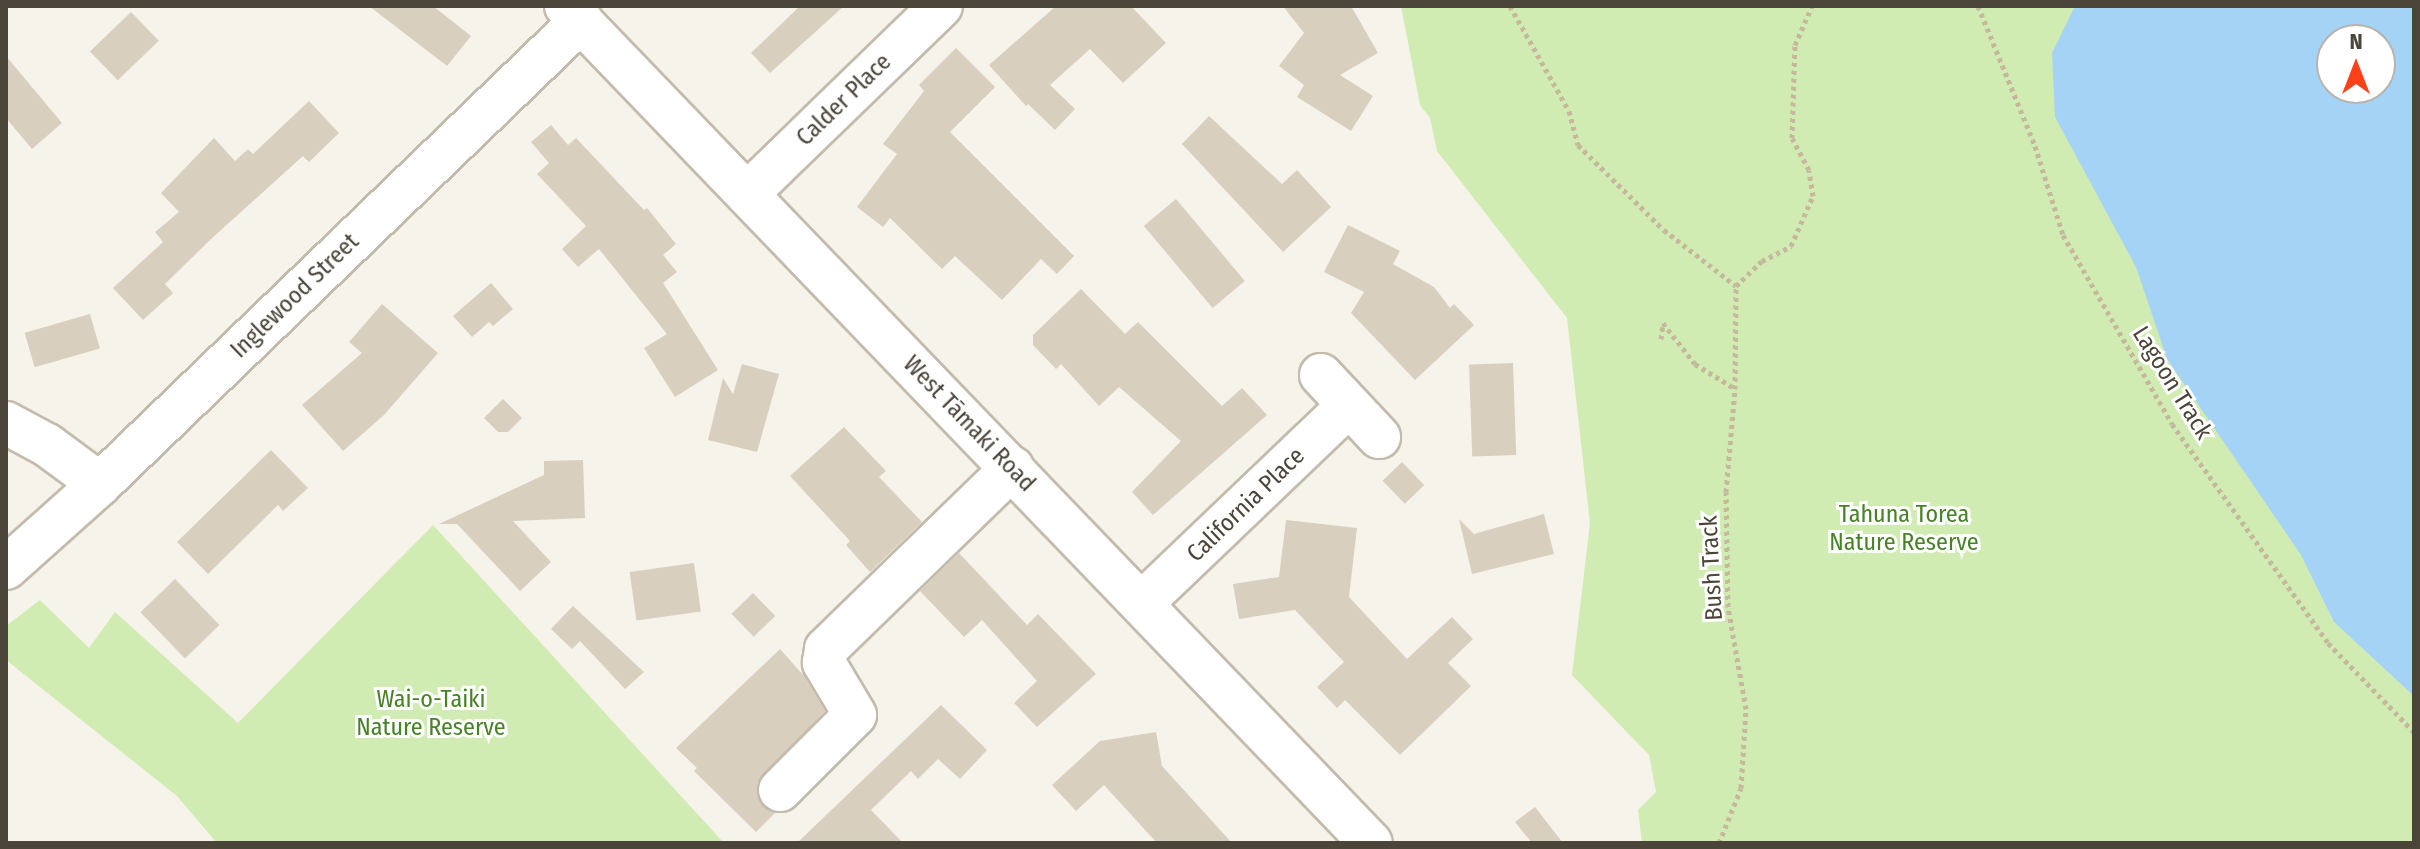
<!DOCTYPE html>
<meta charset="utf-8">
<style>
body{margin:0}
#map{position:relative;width:2420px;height:849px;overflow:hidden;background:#f6f3eb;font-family:"Fira Sans Condensed",sans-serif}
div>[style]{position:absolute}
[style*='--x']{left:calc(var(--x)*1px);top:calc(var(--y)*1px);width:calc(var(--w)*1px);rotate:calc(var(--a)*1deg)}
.green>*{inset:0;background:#d1ecb2}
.water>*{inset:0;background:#a5d3f5}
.building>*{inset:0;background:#d9cfbf;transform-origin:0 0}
.path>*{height:5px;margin-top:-2.5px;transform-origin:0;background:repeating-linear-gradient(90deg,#c5b89d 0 4px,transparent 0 8px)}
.roads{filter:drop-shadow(2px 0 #c3bbac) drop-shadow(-2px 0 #c3bbac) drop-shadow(0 2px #c3bbac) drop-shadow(0 -2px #c3bbac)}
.minor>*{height:42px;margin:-21px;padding:0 21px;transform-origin:21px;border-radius:21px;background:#fff}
span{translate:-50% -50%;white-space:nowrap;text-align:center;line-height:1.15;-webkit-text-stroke:6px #fff;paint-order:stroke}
.street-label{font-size:24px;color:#4b4438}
.park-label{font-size:24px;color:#478226}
.frame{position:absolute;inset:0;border:8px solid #4b4438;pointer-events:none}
.north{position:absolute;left:2316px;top:24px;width:80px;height:80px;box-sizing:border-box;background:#fff;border:2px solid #b7b4af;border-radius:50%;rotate:0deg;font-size:22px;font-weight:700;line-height:32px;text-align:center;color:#4b4438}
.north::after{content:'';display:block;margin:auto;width:28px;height:36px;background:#ff4019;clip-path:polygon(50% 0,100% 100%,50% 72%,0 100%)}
</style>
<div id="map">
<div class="green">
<i style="clip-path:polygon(evenodd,1401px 6px,2414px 6px,2414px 843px,1642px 843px,1638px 810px,1656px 792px,1649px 755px,1572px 675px,1590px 523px,1567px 318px,1437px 151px,1430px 118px,1420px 105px,1401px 6px,2332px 40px,2380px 40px,2380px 88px,2332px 88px,2332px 40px)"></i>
<i style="clip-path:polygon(433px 525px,724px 843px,217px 843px,177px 796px,6px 660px,6px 626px,40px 600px,89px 648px,115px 612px,238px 723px)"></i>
</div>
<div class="water">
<i style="clip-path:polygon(evenodd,2075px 6px,2414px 6px,2414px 696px,2334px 622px,2301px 555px,2167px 359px,2136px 267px,2055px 117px,2052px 53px,2075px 6px,2332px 40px,2380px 40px,2380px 88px,2332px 88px,2332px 40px)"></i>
</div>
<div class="building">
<i style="clip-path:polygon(369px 6px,433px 6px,471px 36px,447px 66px)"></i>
<i style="clip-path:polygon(800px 6px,844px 6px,770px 73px,751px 53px)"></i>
<i style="clip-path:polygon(1056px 6px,1131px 6px,1166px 43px,1123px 83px,1090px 49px,1050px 85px,1075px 109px,1055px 130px,1028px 104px,1026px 106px,989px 65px)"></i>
<i style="clip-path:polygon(1283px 6px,1351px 6px,1378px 53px,1340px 75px,1373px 96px,1351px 131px,1297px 97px,1304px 85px,1279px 66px,1304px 33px)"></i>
<i style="left:131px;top:12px;width:40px;height:57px;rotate:46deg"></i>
<i style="clip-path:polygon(956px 48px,995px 87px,950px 132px,1074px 256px,1057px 274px,1041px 259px,1002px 300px,955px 256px,942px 269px,890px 218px,883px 227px,857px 207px,897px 154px,883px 144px,924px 91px,919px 85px)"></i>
<i style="clip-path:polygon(6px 56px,62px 123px,32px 149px,6px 118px)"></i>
<i style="clip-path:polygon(309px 101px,339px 133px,309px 162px,303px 156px,211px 239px,165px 284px,173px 293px,143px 320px,113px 288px,163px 242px,155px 232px,179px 212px,161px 193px,214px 138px,235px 161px,248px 149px,253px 154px)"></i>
<i style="clip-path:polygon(1209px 116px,1282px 184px,1297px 170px,1331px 207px,1283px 252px,1182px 144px)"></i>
<i style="clip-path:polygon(551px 125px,568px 145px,576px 138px,644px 210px,647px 208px,676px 244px,663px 255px,677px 272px,663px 283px,718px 370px,675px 397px,644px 348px,667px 334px,599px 249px,578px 267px,562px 249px,586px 226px,537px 174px,549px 163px,531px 142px)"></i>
<i style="left:1176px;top:199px;width:107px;height:42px;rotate:50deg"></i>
<i style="clip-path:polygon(1348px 225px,1400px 251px,1393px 264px,1434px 287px,1450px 308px,1454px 304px,1474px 325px,1415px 380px,1351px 313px,1364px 292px,1324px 272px)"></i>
<i style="clip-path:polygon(491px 283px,513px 309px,493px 326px,489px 322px,472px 337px,453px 316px)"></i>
<i style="clip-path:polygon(1081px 289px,1125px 334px,1138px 322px,1222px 406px,1242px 388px,1267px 415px,1153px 515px,1132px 492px,1181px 441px,1119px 387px,1099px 406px,1061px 364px,1056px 369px,1033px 345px,1033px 335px)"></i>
<i style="clip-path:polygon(382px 304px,438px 353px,384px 415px,343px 451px,302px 405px,362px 353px,349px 342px)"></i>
<i style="left:90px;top:314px;width:36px;height:68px;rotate:74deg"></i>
<i style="left:1513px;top:363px;width:92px;height:44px;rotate:88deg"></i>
<i style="clip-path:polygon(742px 364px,779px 374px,757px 452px,708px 440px,723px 378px,733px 394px)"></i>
<i style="clip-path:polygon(503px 399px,522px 418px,508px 432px,498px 432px,484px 418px)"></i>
<i style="clip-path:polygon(844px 427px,886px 471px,879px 477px,922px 522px,870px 572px,846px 545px,850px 541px,790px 476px)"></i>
<i style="clip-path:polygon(271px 450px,308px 488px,283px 511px,278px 505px,208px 574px,177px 542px)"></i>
<i style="clip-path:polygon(583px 460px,585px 518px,513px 521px,551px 562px,520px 591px,457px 524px,439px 524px,544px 475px,544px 461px)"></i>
<i style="left:1402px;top:462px;width:32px;height:27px;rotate:46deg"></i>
<i style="clip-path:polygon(1544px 514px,1554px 554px,1472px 574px,1459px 519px,1474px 534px)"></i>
<i style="clip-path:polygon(1286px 520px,1357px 528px,1349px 597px,1407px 659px,1452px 617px,1473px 639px,1448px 663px,1471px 686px,1400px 755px,1345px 700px,1337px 708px,1317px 687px,1344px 662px,1295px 610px,1239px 619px,1233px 584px,1279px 577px)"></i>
<i style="clip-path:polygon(959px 553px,1027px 625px,1038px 614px,1096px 674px,1037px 727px,1014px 703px,1037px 681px,982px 620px,964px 637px,920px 591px)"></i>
<i style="left:694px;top:563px;width:49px;height:65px;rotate:82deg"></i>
<i style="left:175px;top:579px;width:64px;height:48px;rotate:46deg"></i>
<i style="left:753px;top:593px;width:32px;height:30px;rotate:46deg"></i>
<i style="clip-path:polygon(573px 606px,644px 672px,625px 689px,580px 641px,572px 649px,551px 629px)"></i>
<i style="clip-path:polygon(780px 649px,804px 676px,825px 711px,757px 783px,757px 795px,763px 806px,775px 813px,756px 832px,694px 771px,697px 768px,676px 748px)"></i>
<i style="clip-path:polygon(941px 705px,987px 750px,960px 779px,938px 759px,918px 779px,911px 771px,871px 810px,903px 843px,797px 843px)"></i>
<i style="clip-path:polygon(1156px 732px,1162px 766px,1232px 843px,1157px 843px,1104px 785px,1076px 811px,1052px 785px,1100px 741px)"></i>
<i style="clip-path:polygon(1535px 807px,1563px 843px,1532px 843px,1515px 822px)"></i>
</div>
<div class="path">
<i style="--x:1510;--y:6;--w:120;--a:60.7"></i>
<i style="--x:1569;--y:111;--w:35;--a:75"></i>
<i style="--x:1578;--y:145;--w:121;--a:44.7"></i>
<i style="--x:1664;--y:230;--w:91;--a:37.9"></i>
<i style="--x:1978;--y:6;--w:151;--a:67.8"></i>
<i style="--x:2035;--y:146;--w:93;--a:72.5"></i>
<i style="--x:2063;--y:235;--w:218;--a:60"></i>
<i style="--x:2172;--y:424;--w:269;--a:54.5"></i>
<i style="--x:2328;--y:643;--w:124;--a:46"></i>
<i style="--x:1736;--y:286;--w:36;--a:-44"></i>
<i style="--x:1762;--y:261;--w:33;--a:-27"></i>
<i style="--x:1791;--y:246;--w:55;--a:-66.3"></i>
<i style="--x:1813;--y:196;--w:26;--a:-99"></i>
<i style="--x:1809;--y:170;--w:36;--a:-118"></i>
<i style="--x:1792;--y:138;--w:93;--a:-88.2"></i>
<i style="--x:1795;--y:45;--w:43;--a:-66.4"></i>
<i style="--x:1661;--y:339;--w:16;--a:-83"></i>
<i style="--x:1663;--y:323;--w:52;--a:52"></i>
<i style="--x:1695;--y:364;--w:46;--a:31.6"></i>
<i style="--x:1719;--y:843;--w:59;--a:-68.2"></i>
<i style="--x:1741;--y:788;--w:79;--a:-86.4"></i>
<i style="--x:1746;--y:709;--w:104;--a:-100"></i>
<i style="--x:1728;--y:607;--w:115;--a:-91"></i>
<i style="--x:1726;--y:492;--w:103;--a:-85"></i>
<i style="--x:1735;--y:389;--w:103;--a:-89.4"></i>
</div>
<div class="roads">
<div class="minor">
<i style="--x:566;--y:6;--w:1161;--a:46.12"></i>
<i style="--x:747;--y:194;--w:270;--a:-44.1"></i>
<i style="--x:1321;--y:375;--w:85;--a:46.9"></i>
<i style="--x:6;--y:423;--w:47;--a:28.2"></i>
<i style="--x:47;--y:445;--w:66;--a:36.3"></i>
<i style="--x:6;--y:568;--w:126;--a:-41.8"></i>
<i style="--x:100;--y:484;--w:668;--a:-43.91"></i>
<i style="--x:1142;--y:603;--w:285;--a:-43.7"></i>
<i style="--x:780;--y:790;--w:106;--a:-45"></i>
<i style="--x:855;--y:715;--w:61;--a:-120.8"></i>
<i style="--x:824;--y:663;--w:14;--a:-82"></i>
<i style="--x:826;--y:649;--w:260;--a:-44.2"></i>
</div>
</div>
<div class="street-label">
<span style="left:844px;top:100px;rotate:-44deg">Calder Place</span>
<span style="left:295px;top:296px;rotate:-44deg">Inglewood Street</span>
<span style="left:2172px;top:383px;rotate:58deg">Lagoon Track</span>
<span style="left:969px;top:424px;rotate:46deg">West Tāmaki Road</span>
<span style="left:1246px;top:505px;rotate:-44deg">California Place</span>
<span style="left:1712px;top:568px;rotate:-93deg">Bush Track</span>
</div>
<div class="park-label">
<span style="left:1904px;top:529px">Tahuna Torea<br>Nature Reserve</span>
<span style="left:431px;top:714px">Wai-o-Taiki<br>Nature Reserve</span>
</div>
<div class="frame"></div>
<div class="north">N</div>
</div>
